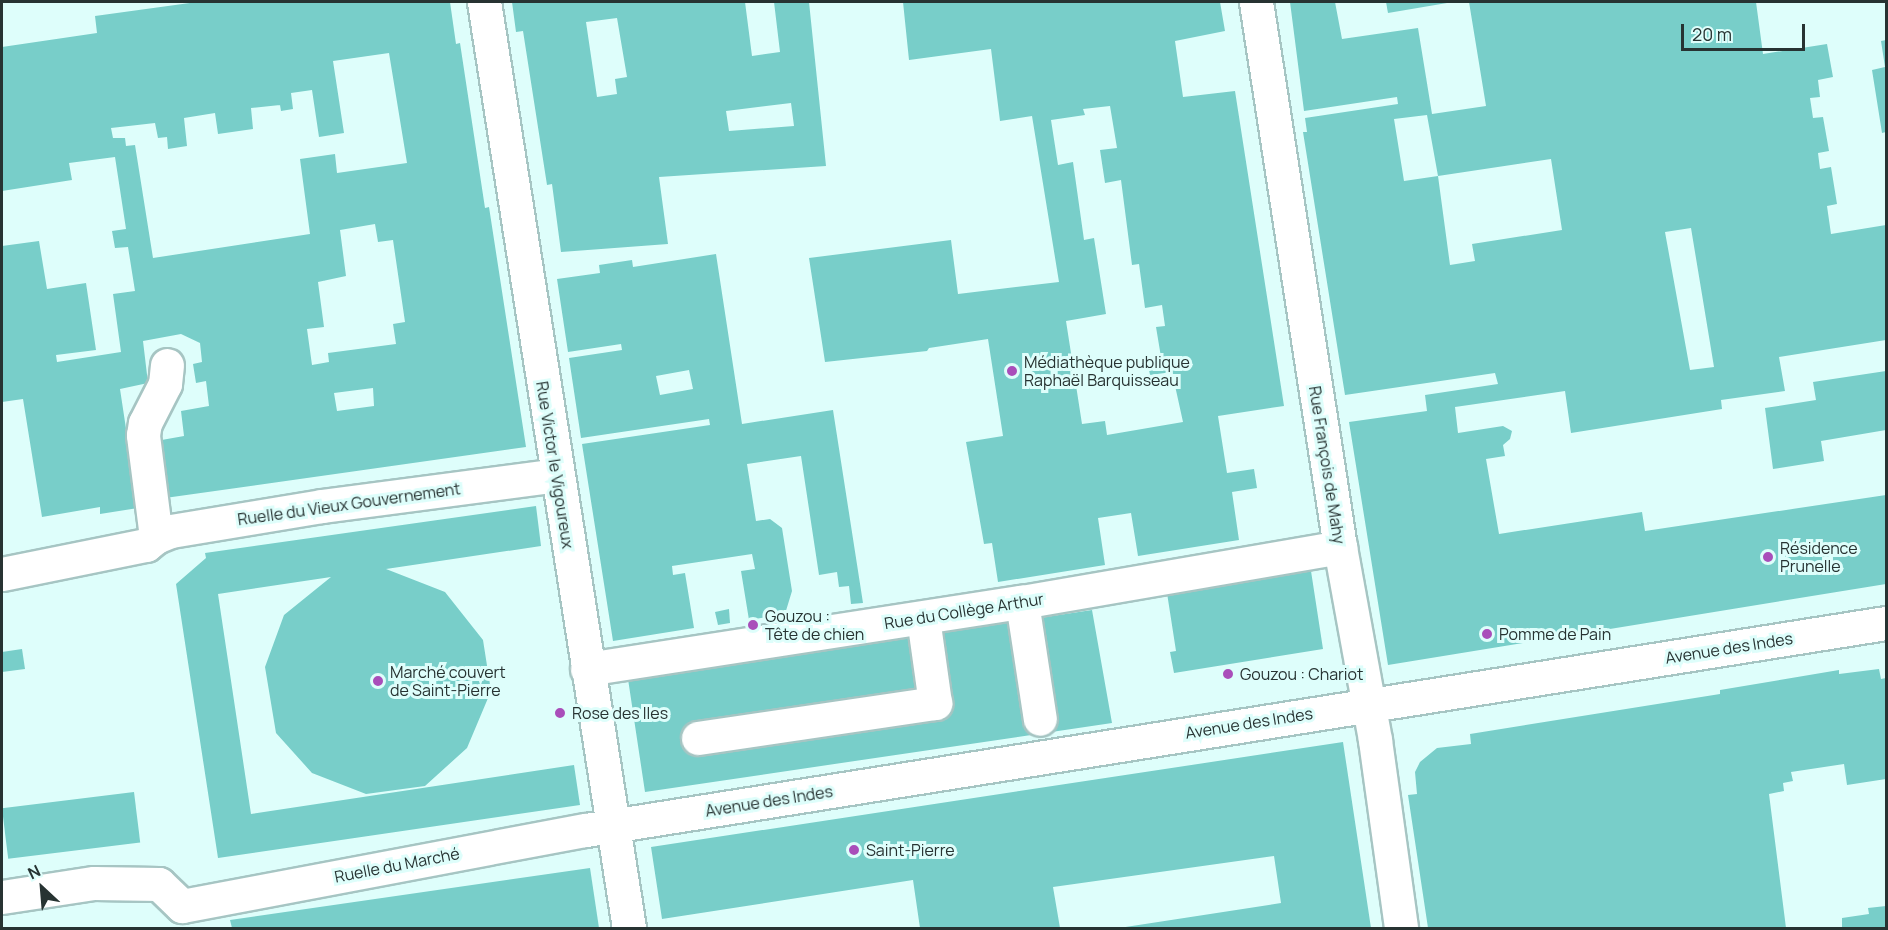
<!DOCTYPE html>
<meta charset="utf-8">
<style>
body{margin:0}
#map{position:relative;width:1888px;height:930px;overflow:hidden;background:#defefb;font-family:Manrope,sans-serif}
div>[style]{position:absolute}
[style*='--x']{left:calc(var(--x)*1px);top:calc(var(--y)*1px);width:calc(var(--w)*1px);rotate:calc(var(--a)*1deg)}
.building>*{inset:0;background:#78cec9;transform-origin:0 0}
.roads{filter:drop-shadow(2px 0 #a6c5c3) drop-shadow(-2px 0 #a6c5c3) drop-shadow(0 2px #a6c5c3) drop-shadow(0 -2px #a6c5c3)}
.minor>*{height:33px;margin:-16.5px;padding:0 16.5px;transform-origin:16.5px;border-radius:16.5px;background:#fff}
.dots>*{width:16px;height:16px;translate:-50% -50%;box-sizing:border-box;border:3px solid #defefb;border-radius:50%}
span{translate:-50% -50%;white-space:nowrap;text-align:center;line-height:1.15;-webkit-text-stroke:6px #defefb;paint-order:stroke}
.poi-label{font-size:16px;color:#273332}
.left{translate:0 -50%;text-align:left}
.street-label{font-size:16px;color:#273332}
.frame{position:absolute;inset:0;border:3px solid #273332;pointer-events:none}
.north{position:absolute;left:12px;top:858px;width:60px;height:60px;-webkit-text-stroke:4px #defefb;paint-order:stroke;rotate:334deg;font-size:16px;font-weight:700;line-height:24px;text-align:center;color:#273332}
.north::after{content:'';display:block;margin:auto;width:21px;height:27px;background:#273332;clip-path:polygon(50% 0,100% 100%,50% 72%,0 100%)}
.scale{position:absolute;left:1681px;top:24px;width:124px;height:27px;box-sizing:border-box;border:3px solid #273332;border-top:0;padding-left:8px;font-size:18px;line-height:21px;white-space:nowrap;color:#273332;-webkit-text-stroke:4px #defefb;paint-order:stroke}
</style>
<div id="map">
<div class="building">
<i style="clip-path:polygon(evenodd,197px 2px,450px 2px,456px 44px,460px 43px,485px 208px,489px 207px,526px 447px,165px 498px,156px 441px,184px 436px,181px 411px,209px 406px,206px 381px,196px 383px,193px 364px,202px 362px,200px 343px,181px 334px,143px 341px,148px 383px,120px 389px,138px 508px,100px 514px,100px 507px,42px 517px,23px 399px,2px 402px,2px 246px,39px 241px,47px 289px,86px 283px,96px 350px,56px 355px,57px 362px,121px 352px,113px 294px,135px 291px,128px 247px,115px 248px,112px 231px,126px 229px,115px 157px,69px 163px,72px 180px,2px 191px,2px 47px,97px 33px,95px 16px,197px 2px,389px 53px,407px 163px,337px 173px,335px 154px,300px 159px,310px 234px,153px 258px,135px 145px,126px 146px,125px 138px,113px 138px,111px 128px,155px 123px,158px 138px,167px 137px,168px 149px,187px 146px,184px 118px,215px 113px,218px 134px,253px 129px,251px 108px,280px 105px,281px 111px,293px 109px,291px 93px,312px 90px,319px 137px,344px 133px,333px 61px,389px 53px,197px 2px,375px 224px,378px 242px,393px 240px,405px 322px,393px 324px,396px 344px,328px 353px,329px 362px,312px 365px,307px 329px,324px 327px,318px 282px,346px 276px,340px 230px,375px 224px,197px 2px,373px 388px,374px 406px,337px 411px,334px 393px,373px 388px)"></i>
<i style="clip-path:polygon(evenodd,512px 2px,745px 2px,752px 56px,780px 52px,774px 2px,809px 2px,826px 166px,659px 177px,668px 244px,561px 252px,552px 184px,547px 185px,523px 31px,516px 32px,512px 2px,617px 18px,627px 77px,615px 79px,617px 94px,597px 97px,586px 22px,617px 18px,512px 2px,791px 103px,794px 126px,729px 131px,726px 111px,791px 103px)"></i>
<i style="clip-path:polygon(evenodd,903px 2px,1220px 2px,1225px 31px,1175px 41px,1183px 97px,1235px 91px,1284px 406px,1218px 416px,1227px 473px,1254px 469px,1257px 488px,1232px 492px,1239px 540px,1138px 556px,1131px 513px,1098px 518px,1105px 565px,998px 582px,992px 543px,984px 544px,966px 442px,1003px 436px,988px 339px,929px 348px,927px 351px,825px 362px,809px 258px,951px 240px,958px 294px,1059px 282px,1032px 116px,1000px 121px,991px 49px,909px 60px,903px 2px,1110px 106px,1117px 148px,1100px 150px,1105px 183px,1121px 180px,1132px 265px,1139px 264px,1145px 308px,1162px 305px,1165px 326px,1156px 327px,1161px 357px,1147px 360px,1150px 375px,1172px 372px,1183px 422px,1107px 435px,1105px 421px,1082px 424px,1066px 321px,1106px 314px,1094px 238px,1084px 240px,1073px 162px,1058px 165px,1051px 120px,1085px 115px,1083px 109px,1110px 106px)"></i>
<i style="clip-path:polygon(evenodd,1290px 2px,1335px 2px,1342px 39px,1418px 28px,1432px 114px,1486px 106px,1469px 2px,1756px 2px,1763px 54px,1827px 44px,1833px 77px,1818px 80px,1820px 97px,1810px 98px,1813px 118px,1823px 117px,1829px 151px,1818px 153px,1820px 169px,1831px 167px,1837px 204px,1827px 206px,1831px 234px,1886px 225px,1886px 340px,1779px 357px,1785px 391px,1721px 400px,1722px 409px,1571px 433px,1565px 391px,1455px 407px,1458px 433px,1503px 426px,1512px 431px,1510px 439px,1503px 445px,1505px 456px,1486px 459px,1499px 534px,1642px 512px,1645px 531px,1886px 495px,1886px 584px,1388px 665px,1349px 422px,1427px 411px,1425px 395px,1498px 384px,1495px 373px,1345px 395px,1303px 132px,1307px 132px,1305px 118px,1398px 104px,1397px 97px,1304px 111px,1290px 2px,1427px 115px,1438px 176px,1404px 181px,1394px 119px,1427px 115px,1290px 2px,1551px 159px,1562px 230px,1472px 244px,1475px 261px,1450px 265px,1438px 176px,1551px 159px,1290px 2px,1691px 228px,1714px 367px,1690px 370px,1665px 232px,1691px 228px)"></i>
<i style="clip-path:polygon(1386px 2px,1447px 2px,1447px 3px,1388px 13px)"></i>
<i style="clip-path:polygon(1886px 40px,1886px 132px,1882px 133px,1872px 70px,1885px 67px,1881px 41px)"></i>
<i style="clip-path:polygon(evenodd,716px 254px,742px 424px,833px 410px,863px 603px,851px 604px,849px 586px,839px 587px,837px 572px,819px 575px,801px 456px,747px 464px,756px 521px,770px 519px,782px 528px,792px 591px,785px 614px,749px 620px,741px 571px,755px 569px,752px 554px,672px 566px,673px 575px,685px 573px,694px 628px,613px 641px,582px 444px,710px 425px,709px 419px,581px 438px,569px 358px,622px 350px,621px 344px,568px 352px,557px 279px,600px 273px,599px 265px,632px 260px,633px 267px,716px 254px,689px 370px,693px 389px,660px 395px,656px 376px,689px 370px)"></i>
<i style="clip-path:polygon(1886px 371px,1886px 430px,1821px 441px,1824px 461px,1773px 469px,1765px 408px,1816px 400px,1813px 382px)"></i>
<i style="clip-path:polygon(536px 506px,541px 546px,386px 569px,445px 592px,483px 640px,491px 691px,467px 748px,425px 786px,366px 794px,312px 773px,276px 733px,265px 667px,284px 615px,331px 577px,218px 594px,251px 814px,574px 765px,580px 805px,218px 858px,176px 584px,206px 558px,205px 553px)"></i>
<i style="clip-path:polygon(1311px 571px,1323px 649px,1174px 673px,1170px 652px,1176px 651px,1167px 593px)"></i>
<i style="clip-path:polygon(729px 609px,730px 623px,718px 625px,715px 612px)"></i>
<i style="clip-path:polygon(1092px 610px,1112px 723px,645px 792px,628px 679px,854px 645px,854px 643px,905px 634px,905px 638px)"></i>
<i style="clip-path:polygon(22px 649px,25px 669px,2px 672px,2px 652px)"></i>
<i style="clip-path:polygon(1879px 669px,1881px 679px,1886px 678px,1886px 779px,1847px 785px,1844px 764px,1791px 772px,1793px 781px,1783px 783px,1784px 791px,1769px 794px,1786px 928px,1428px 928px,1408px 795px,1417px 794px,1415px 772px,1420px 762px,1437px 748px,1471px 744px,1470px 734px,1720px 694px,1720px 690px,1839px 670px,1839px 674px)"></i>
<i style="clip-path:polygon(1343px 742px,1371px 928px,1119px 928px,1281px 903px,1274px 856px,1053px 887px,1060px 928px,920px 928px,913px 880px,662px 919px,651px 847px)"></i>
<i style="left:134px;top:792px;width:51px;height:133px;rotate:83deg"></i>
<i style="clip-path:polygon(590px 868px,599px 928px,232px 928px,230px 920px)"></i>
<i style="clip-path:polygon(1886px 906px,1886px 928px,1842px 928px,1842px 918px,1869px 914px,1868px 908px)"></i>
</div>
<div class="roads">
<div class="minor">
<i style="--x:484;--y:2;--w:937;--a:81.1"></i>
<i style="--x:1256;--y:2;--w:551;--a:81.24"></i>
<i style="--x:1340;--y:547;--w:196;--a:79.7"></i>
<i style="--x:1375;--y:740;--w:190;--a:82.1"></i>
<i style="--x:156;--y:537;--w:103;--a:-97.3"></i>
<i style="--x:143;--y:435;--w:12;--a:-81"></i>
<i style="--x:145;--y:423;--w:44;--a:-62.9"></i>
<i style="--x:165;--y:384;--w:19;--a:-84"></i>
<i style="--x:2;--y:574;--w:147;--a:-11.4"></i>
<i style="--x:146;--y:545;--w:13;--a:-39"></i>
<i style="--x:156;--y:537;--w:16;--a:-22"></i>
<i style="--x:171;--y:531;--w:153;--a:-9.4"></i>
<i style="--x:322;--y:506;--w:236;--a:-7.5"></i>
<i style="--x:1022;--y:602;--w:118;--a:81.3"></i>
<i style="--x:587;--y:669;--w:440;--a:-8.8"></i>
<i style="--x:1022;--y:602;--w:323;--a:-9.8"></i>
<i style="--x:698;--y:738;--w:240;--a:-8.4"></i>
<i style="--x:935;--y:703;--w:86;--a:-98"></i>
<i style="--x:2;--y:897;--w:93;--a:-8.7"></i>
<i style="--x:94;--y:883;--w:65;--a:0.9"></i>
<i style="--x:159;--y:884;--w:32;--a:44"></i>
<i style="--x:182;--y:906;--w:411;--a:-10.7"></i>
<i style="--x:586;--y:830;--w:1316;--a:-9.05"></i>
</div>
</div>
<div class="dots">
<i style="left:1012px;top:371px;background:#a94eba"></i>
<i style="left:1768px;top:557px;background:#a94eba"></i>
<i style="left:753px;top:625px;background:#a94eba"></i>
<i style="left:1487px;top:634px;background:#a94eba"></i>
<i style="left:1228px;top:674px;background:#a94eba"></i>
<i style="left:378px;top:681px;background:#a94eba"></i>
<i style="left:560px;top:713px;background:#a94eba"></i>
<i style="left:854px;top:850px;background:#a94eba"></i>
</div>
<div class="poi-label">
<span class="left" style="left:1024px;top:371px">Médiathèque publique<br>Raphaël Barquisseau</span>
<span class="left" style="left:1780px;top:557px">Résidence<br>Prunelle</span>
<span class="left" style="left:765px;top:625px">Gouzou :<br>Tête de chien</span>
<span class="left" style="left:1499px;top:634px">Pomme de Pain</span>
<span class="left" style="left:390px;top:681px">Marché couvert<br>de Saint-Pierre</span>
<span class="left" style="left:1240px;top:674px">Gouzou : Chariot</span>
<span class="left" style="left:572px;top:713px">Rose des Iles</span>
<span class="left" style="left:866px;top:850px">Saint-Pierre</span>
</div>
<div class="street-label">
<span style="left:555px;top:465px;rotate:81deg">Rue Victor le Vigoureux</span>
<span style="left:1327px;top:465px;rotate:81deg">Rue François de Mahy</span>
<span style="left:349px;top:504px;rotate:-8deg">Ruelle du Vieux Gouvernement</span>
<span style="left:964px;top:611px;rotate:-9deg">Rue du Collège Arthur</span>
<span style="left:1729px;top:648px;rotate:-9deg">Avenue des Indes</span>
<span style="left:1249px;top:723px;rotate:-9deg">Avenue des Indes</span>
<span style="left:769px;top:801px;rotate:-9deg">Avenue des Indes</span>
<span style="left:397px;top:865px;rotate:-11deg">Ruelle du Marché</span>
</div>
<div class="frame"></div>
<div class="north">N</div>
<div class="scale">20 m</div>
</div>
